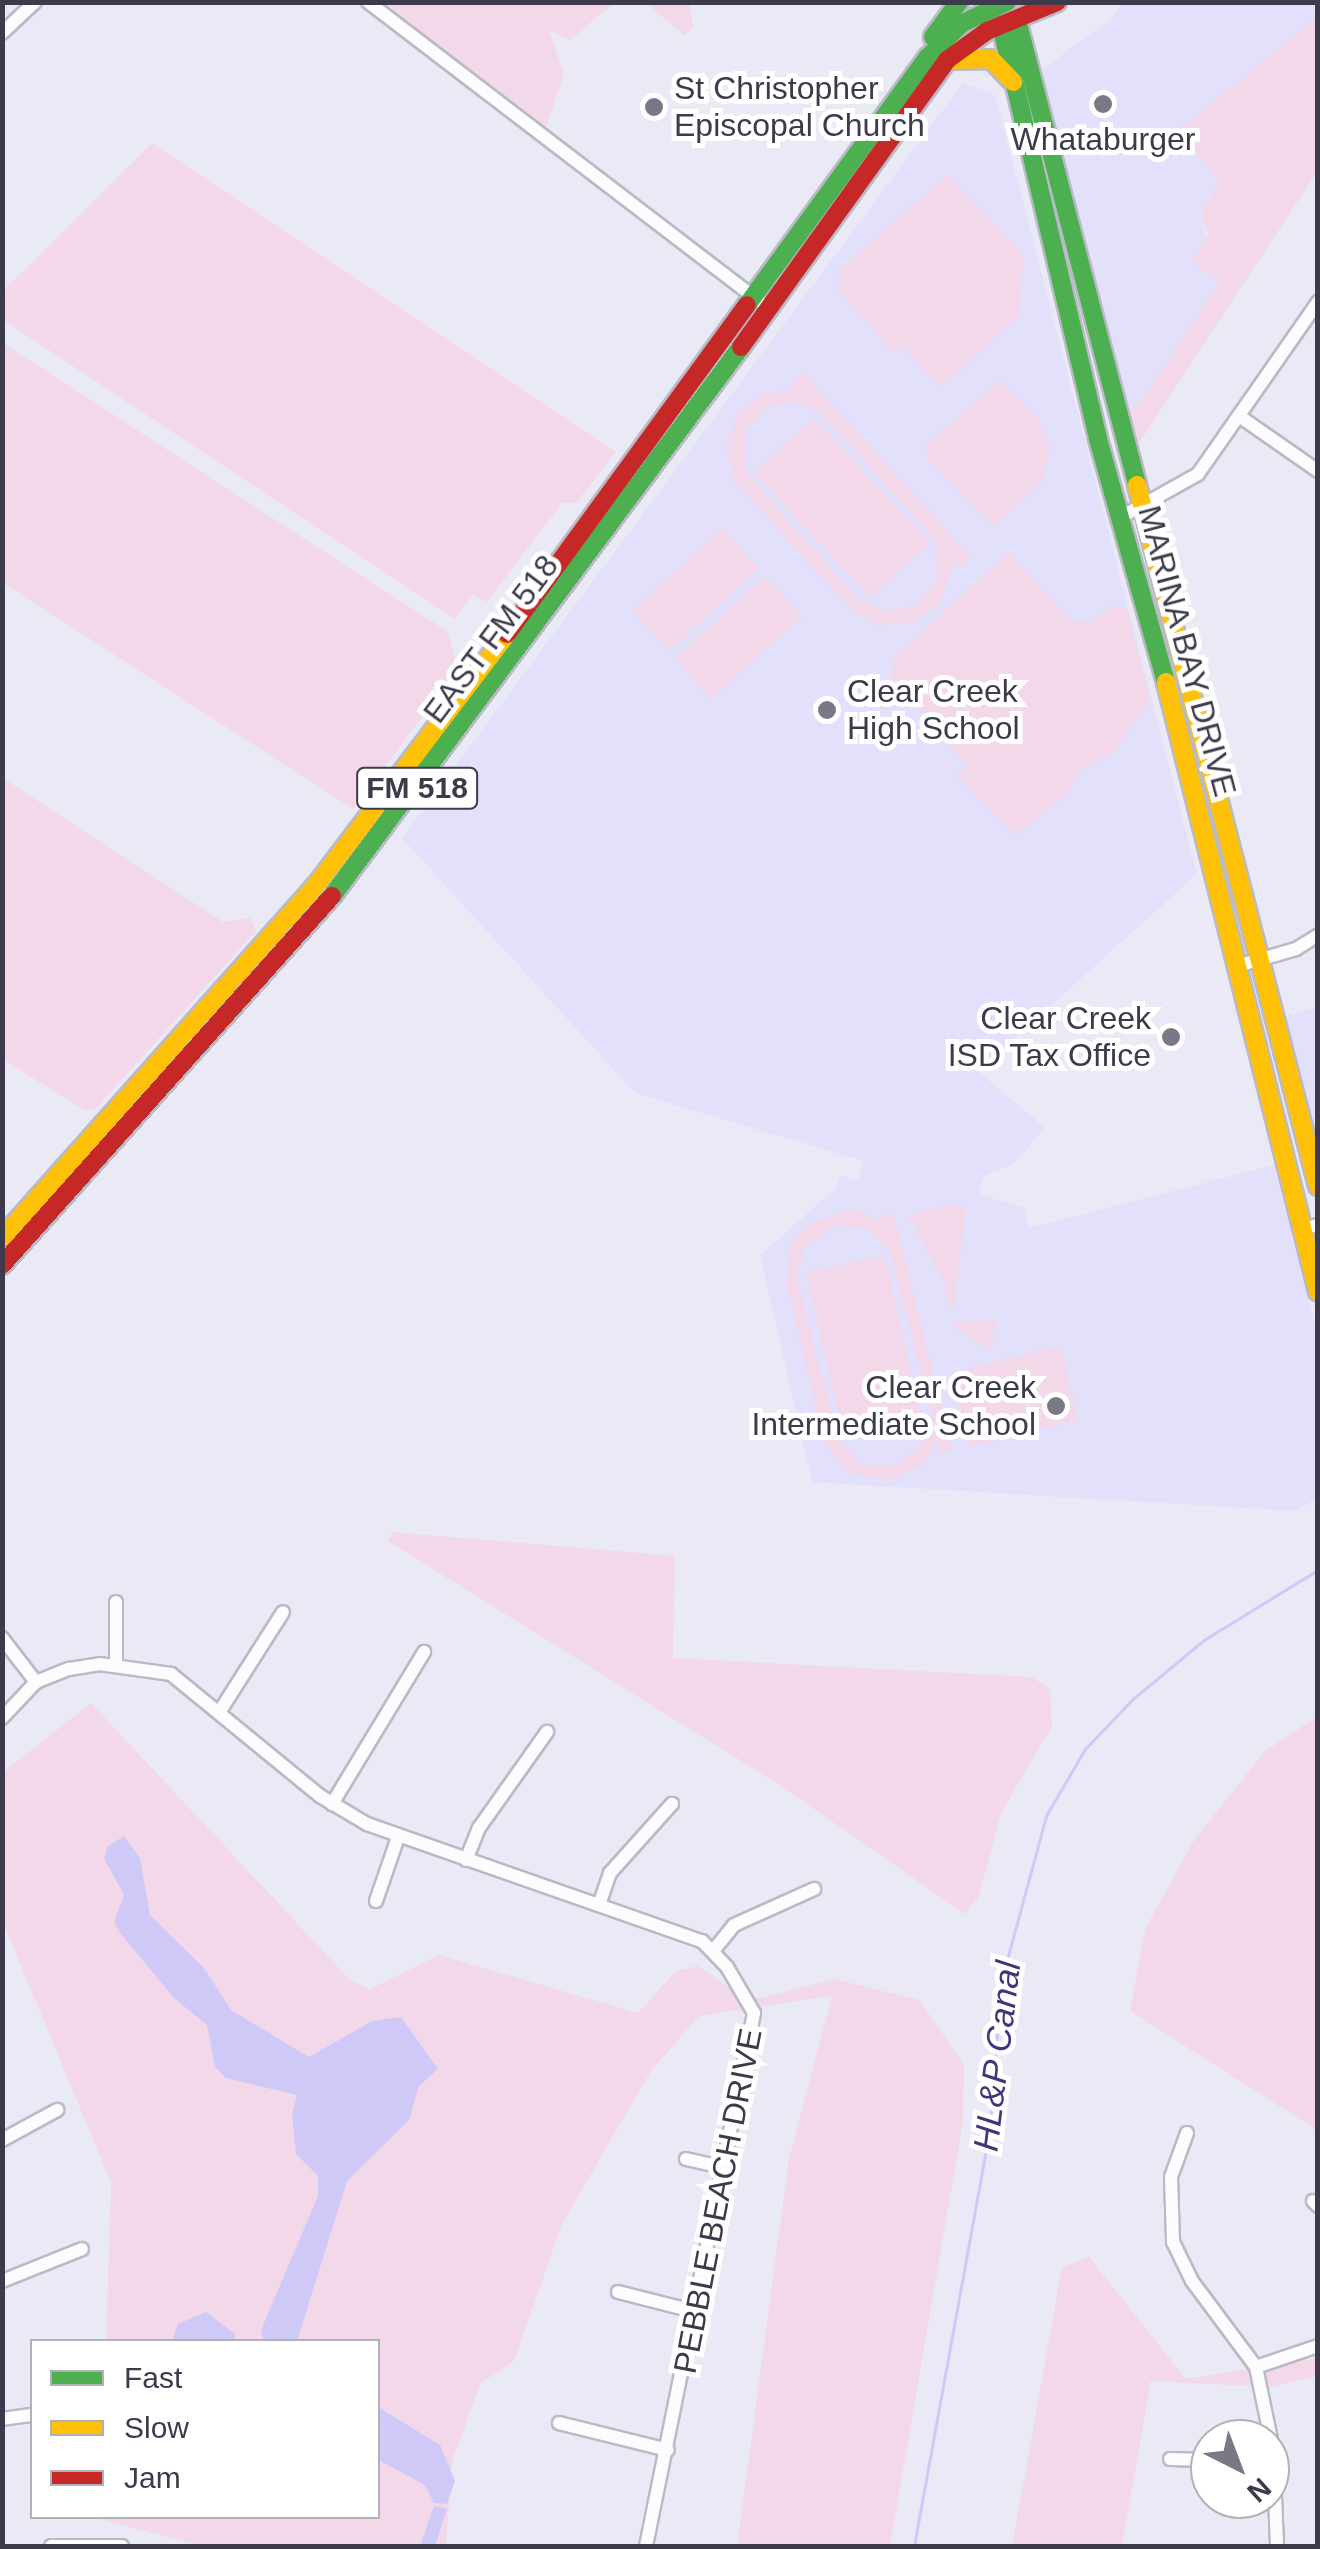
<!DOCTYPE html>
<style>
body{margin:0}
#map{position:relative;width:1320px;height:2549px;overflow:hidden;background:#eaeaf6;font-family:Helvetica,sans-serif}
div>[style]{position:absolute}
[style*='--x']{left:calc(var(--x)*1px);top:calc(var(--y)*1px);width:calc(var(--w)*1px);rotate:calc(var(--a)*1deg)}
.built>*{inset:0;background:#e2e0fa}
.green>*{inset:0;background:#f2d8e9;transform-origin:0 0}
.water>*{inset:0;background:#cfc9f7}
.stream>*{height:2.5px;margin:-1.25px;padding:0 1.25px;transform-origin:1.25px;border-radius:1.25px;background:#cfc9f7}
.roads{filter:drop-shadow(2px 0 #babac6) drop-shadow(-2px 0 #babac6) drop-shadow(0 2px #babac6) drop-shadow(0 -2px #babac6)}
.street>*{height:12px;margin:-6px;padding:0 6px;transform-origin:6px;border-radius:6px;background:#fcfcfe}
.fast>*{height:18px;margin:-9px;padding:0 9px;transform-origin:9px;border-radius:9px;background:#4caf50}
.slow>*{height:18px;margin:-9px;padding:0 9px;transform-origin:9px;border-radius:9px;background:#ffc107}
.jam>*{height:18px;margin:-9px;padding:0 9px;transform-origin:9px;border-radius:9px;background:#c62828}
.dots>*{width:28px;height:28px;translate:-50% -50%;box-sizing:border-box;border:5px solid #fff;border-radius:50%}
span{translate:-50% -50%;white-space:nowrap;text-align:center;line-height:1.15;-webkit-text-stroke:10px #fff;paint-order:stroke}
.shield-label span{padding:2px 8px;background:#fff;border:2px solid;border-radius:8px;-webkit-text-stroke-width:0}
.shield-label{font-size:30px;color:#3d3b4b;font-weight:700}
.poi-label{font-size:32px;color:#3d3b4b}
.left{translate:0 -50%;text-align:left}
.right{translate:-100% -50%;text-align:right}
.street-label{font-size:32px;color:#3d3b4b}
.water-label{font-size:35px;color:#443479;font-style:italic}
.frame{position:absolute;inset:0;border:5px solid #3d3b4b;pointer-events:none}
.legend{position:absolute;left:30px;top:2339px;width:350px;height:180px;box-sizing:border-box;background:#fff;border:2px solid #b1b1b7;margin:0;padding:12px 18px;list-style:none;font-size:30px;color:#3d3b4b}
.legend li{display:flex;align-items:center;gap:20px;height:50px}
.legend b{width:50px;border:2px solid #b1b1b7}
.north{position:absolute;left:1190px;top:2419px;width:100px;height:100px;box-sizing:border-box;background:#fff;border:2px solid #b1b1b7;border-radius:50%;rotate:138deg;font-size:28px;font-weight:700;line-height:40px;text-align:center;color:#3d3b4b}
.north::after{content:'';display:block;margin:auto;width:35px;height:45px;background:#7a7887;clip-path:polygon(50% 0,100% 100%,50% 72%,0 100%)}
</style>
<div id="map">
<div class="built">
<i style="clip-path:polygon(1122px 3px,1317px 3px,1317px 18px,1201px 217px,1220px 281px,1140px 403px,1125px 411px,1041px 70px,1111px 19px)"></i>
<i style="clip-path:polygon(963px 83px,993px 93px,998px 105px,1197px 874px,978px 1071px,1045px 1128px,1014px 1164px,985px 1175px,978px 1194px,1024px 1208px,1029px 1228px,1274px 1165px,1317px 1331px,1317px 1498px,1297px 1511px,812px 1482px,760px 1255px,835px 1189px,841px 1175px,858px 1181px,864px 1161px,635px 1093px,402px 838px)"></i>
<i style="clip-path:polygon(1317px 1007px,1317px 1152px,1280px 1017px)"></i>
</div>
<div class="green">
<i style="clip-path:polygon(380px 3px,614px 3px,570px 40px,549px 30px,564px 74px,545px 130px)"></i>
<i style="clip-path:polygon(646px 3px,689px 3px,693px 27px,685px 36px)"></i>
<i style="clip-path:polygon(1317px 18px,1317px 172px,1139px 443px,1129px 409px,1140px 403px,1220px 281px,1191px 261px,1209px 234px,1201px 217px,1219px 181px,1177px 131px)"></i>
<i style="clip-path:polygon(152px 143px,616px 452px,576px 503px,562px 503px,487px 602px,473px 595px,455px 619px,3px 320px,3px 291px)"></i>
<i style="clip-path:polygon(948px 175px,1023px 255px,1020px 314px,940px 388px,902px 346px,894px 353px,839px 291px,839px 270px)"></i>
<i style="clip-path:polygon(3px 343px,448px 632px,458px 669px,353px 809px,3px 583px)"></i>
<i style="clip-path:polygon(evenodd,804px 373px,971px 557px,961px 566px,954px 562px,939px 605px,916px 622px,877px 625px,853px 611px,736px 483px,726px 449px,738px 414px,761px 395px,796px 389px,792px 383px,804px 373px,792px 401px,819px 411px,935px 540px,937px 582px,913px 607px,886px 611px,857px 598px,746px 472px,746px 429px,767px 408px,792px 401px)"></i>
<i style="clip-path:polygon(1000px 380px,1040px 422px,1050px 449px,1043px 480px,993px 527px,927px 457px,927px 445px)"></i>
<i style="left:814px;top:418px;width:170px;height:81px;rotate:47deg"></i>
<i style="left:722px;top:528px;width:54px;height:122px;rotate:47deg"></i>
<i style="clip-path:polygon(1009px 552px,1071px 620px,1093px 622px,1114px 605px,1127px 609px,1150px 699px,1114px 752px,1078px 772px,1067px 793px,1017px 835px,956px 775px,967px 767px,891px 677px,895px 657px)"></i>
<i style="left:766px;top:576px;width:54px;height:123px;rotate:48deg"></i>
<i style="clip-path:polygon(3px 778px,223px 922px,250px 918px,256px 931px,96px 1108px,85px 1111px,3px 1059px)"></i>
<i style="clip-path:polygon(939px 1206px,966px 1206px,954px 1305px,948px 1304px,943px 1293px,949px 1291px,909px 1216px)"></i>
<i style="clip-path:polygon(evenodd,852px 1208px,881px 1222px,881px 1216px,894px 1213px,952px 1450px,941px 1454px,937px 1444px,922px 1466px,885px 1481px,848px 1472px,824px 1442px,786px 1281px,791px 1243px,806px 1226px,852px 1208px,839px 1224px,871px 1231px,890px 1252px,932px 1417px,919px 1450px,893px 1466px,863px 1466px,838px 1438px,797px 1277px,804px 1248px,839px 1224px)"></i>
<i style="left:884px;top:1255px;width:168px;height:80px;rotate:77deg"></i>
<i style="clip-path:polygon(997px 1320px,990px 1349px,954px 1328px,956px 1322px)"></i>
<i style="left:1060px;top:1346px;width:76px;height:112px;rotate:76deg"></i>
<i style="clip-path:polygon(392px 1532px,675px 1556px,673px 1658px,1032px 1677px,1050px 1689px,1052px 1726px,1001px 1813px,979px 1896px,965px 1914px,778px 1784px,388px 1541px)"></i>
<i style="clip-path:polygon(91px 1703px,350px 1980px,370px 1989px,439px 1955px,638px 2013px,676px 1971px,698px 1966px,738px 1994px,760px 1998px,834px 1979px,919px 2000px,964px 2064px,963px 2122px,890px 2546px,737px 2546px,789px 2158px,832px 1996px,699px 2016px,651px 2071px,562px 2224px,514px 2361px,481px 2383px,452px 2461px,446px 2546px,202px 2546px,91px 2517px,378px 2516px,378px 2342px,106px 2341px,111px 2183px,3px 1922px,2px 1773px)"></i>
<i style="clip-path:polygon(1317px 1717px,1317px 2130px,1130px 2011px,1145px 1929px,1194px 1840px,1265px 1751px)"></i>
<i style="clip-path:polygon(1089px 2257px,1186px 2379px,1317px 2358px,1317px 2376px,1272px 2387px,1151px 2381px,1122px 2546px,1012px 2546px,1062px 2267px)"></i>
</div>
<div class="water">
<i style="clip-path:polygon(124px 1836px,140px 1858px,150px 1915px,204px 1968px,231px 2010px,309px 2057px,372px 2021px,401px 2017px,438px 2069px,419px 2086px,409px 2120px,347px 2181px,297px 2341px,263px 2341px,261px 2330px,318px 2196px,318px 2176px,296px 2154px,292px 2115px,297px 2095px,226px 2078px,215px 2067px,207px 2025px,174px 1998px,120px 1933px,114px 1921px,124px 1895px,104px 1858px,108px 1846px)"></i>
<i style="clip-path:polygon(206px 2312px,235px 2334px,234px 2341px,172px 2341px,178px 2324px)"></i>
<i style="clip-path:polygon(378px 2407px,440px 2445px,455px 2481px,447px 2504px,434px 2503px,425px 2485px,378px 2460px)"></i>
<i style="clip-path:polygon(434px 2506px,447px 2509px,435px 2546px,420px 2546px)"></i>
</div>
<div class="stream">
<i style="--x:914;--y:2546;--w:419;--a:-79.7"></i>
<i style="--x:989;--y:2134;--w:152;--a:-85.5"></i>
<i style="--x:1001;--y:1982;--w:172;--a:-74.8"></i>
<i style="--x:1046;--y:1816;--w:78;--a:-59.8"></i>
<i style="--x:1085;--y:1749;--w:69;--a:-46.2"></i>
<i style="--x:1133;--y:1699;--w:92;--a:-39.7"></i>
<i style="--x:1204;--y:1640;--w:134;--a:-31.6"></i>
</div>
<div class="roads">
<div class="street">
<i style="--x:368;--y:2;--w:492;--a:37.4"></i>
<i style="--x:2;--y:33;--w:45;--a:-43.2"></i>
<i style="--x:1242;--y:418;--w:93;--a:34.9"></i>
<i style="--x:1121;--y:517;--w:88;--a:-29.2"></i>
<i style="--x:1198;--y:474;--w:210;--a:-55.1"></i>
<i style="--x:1234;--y:967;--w:65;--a:-16.2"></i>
<i style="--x:1296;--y:949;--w:26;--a:-32"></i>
<i style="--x:1302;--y:1229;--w:16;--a:-14"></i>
<i style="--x:2;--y:1638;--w:56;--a:52.3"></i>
<i style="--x:116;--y:1665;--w:63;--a:-90"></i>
<i style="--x:220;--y:1711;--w:117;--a:-57.5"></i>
<i style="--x:2;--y:1718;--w:50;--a:-46.6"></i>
<i style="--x:36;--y:1682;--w:35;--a:-22"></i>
<i style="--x:69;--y:1669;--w:30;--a:-9"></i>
<i style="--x:99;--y:1664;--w:73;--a:7.9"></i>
<i style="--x:171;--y:1674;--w:193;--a:39.3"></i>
<i style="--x:320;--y:1796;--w:55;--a:30.8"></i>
<i style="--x:367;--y:1824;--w:355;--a:19.3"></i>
<i style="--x:702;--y:1941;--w:36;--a:46"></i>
<i style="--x:727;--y:1967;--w:53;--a:59.6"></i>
<i style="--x:754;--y:2013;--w:544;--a:101.45"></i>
<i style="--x:332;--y:1804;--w:178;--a:-58.8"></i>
<i style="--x:466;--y:1860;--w:35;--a:-68"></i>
<i style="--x:479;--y:1828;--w:118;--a:-54.7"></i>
<i style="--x:376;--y:1901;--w:68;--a:-71"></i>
<i style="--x:599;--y:1905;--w:34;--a:-71"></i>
<i style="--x:610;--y:1873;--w:93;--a:-48.1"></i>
<i style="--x:713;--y:1951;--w:33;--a:-51"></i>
<i style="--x:734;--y:1925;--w:88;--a:-24.2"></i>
<i style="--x:1187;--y:2133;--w:47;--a:110"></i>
<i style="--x:1171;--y:2177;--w:65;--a:88.2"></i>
<i style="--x:1173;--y:2242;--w:43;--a:64"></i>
<i style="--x:1192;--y:2281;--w:107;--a:53.3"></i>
<i style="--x:1256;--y:2367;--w:84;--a:78.3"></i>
<i style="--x:1273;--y:2449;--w:97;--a:87.6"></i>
<i style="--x:2;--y:2140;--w:63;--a:-28.6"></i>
<i style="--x:686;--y:2159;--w:41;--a:12.7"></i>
<i style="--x:1313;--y:2201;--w:7;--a:45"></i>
<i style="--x:2;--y:2281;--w:86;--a:-21.8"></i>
<i style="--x:618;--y:2292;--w:81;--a:14.2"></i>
<i style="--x:1256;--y:2367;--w:65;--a:-18.7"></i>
<i style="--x:2;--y:2419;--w:30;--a:-8"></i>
<i style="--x:559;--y:2423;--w:112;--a:13.9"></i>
<i style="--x:1170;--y:2459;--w:40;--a:1.4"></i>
<i style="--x:51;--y:2546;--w:71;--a:0"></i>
</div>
<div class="fast">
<i style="--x:1017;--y:20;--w:480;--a:75.5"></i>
<i style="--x:1001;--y:25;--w:425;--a:76.8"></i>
<i style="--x:1098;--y:439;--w:252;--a:74.4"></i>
<i style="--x:933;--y:37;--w:44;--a:-53.4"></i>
<i style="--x:747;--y:305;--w:307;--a:-53.9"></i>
<i style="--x:928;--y:57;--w:47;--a:-45"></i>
<i style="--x:961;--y:24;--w:51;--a:-25.6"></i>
<i style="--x:332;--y:896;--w:685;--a:-53.31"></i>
</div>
<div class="slow">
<i style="--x:949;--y:60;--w:42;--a:-1.4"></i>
<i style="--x:991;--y:59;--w:32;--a:46"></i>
<i style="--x:1137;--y:485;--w:724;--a:75.52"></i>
<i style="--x:1166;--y:682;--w:628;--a:75.99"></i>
<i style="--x:2;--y:1238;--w:470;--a:-48.3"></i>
<i style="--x:315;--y:887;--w:318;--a:-52.8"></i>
</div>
<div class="jam">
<i style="--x:741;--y:347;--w:353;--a:-54.3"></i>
<i style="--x:947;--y:60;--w:49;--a:-35.9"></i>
<i style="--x:987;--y:31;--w:76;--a:-22.5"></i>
<i style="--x:507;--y:634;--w:407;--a:-53.9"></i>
<i style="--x:2;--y:1265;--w:495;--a:-48.2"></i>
</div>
</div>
<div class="dots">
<i style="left:1103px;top:104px;background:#7a7887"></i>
<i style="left:654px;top:107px;background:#7a7887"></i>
<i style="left:827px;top:710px;background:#7a7887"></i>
<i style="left:1171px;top:1037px;background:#7a7887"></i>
<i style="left:1056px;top:1406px;background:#7a7887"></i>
</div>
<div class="shield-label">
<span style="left:417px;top:788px">FM 518</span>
</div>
<div class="poi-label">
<span class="left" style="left:674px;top:107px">St Christopher<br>Episcopal Church</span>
<span style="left:1103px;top:139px">Whataburger</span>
<span class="left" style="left:847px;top:710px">Clear Creek<br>High School</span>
<span class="right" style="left:1151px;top:1037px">Clear Creek<br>ISD Tax Office</span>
<span class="right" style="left:1036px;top:1406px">Clear Creek<br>Intermediate School</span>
</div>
<div class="street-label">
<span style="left:491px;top:639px;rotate:-53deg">EAST FM 518</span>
<span style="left:1187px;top:651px;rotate:75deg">MARINA BAY DRIVE</span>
<span style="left:718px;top:2201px;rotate:-79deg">PEBBLE BEACH DRIVE</span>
</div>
<div class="water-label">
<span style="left:997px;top:2056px;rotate:-83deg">HL&amp;P Canal</span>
</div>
<div class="frame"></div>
<ul class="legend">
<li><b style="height:12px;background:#4caf50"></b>Fast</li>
<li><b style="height:12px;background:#ffc107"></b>Slow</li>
<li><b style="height:12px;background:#c62828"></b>Jam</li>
</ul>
<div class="north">N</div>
</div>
